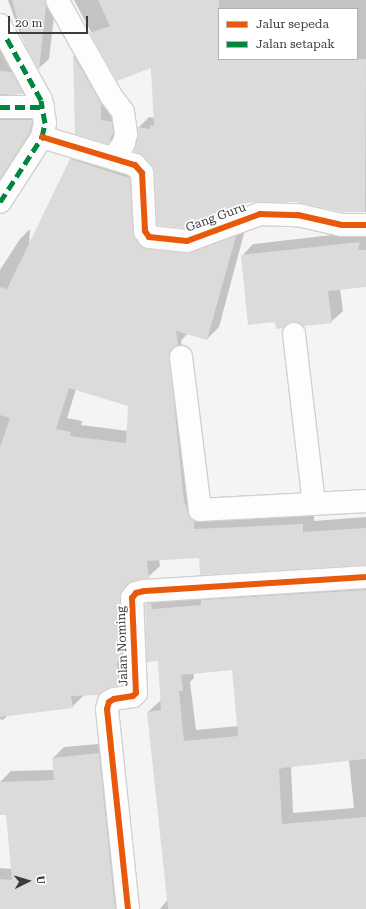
<!DOCTYPE html>
<style>
body{margin:0}
#map{position:relative;width:366px;height:909px;overflow:hidden;background:#f5f4f2;font-family:"Roboto Serif",serif}
div>[style]{position:absolute}
[style*='--x']{left:calc(var(--x)*1px);top:calc(var(--y)*1px);width:calc(var(--w)*1px);rotate:calc(var(--a)*1deg)}
.shadow>*{inset:0;background:#0003}
.building>*{inset:0;background:#dcdbda}
.roads{filter:drop-shadow(1px 0 #d2d1d0) drop-shadow(-1px 0 #d2d1d0) drop-shadow(0 1px #d2d1d0) drop-shadow(0 -1px #d2d1d0)}
.street>*{height:22px;margin:-11px;padding:0 11px;transform-origin:11px;border-radius:11px;background:#fefdfd}
.quiet>*{height:5px;margin-top:-2.5px;transform-origin:0;background:repeating-linear-gradient(90deg,#00873e 0 10px,transparent 0 15px)}
.cycleway>*{height:6px;margin:-3px;padding:0 3px;transform-origin:3px;border-radius:3px;background:#e8590c}
span{translate:-50% -50%;white-space:nowrap;text-align:center;line-height:1.15;-webkit-text-stroke:3.5px #fff;paint-order:stroke}
.street-label{font-size:12px;color:#3c3b3a}
.legend{position:absolute;left:218px;top:8px;width:140px;height:52px;box-sizing:border-box;background:#fff;border:1px solid #b1b1b0;margin:0;padding:5px 7px;list-style:none;font-size:12px;color:#3c3b3a}
.legend li{display:flex;align-items:center;gap:8px;height:20px}
.legend b{width:20px;border:1px solid #b1b1b0}
.north{position:absolute;left:8px;top:861px;width:40px;height:40px;-webkit-text-stroke:3px #fff;paint-order:stroke;rotate:85deg;font-size:11px;font-weight:700;line-height:16px;text-align:center;color:#3c3b3a}
.north::after{content:'';display:block;margin:auto;width:14px;height:18px;background:#3c3b3a;clip-path:polygon(50% 0,100% 100%,50% 72%,0 100%)}
.scale{position:absolute;left:8px;top:16px;width:80px;height:18px;box-sizing:border-box;border:2px solid #3c3b3a;border-top:0;padding-left:5px;font-size:12px;line-height:14px;white-space:nowrap;color:#3c3b3a;-webkit-text-stroke:3px #fff;paint-order:stroke}
</style>
<div id="map">
<div class="shadow">
<i style="clip-path:polygon(8px 0,56px 0,49px 59px,39px 68px,20px 33px)"></i>
<i style="clip-path:polygon(evenodd,74px 0,366px 0,366px 212px,344px 212px,298px 202px,247px 202px,243px 206px,155px 172px,139px 137px,139px 127px,149px 117px,155px 118px,151px 67px,117px 80px,74px 0,219px 9px,357px 9px,357px 59px,219px 59px,219px 9px)"></i>
<i style="clip-path:polygon(0 40px,34px 83px,23px 94px,0 95px)"></i>
<i style="clip-path:polygon(84px 45px,124px 122px,119px 132px,108px 143px,76px 133px,74px 55px)"></i>
<i style="clip-path:polygon(0 103px,40px 121px,0 180px)"></i>
<i style="clip-path:polygon(evenodd,83px 147px,141px 166px,154px 237px,246px 226px,219px 327px,207px 339px,188px 333px,181px 341px,196px 489px,201px 505px,314px 513px,314px 521px,366px 517px,366px 565px,200px 557px,159px 559px,160px 566px,148px 577px,133px 582px,130px 673px,118px 685px,84px 695px,72px 707px,8px 715px,3px 720px,0 719px,0 270px,20px 239px,30px 229px,29px 246px,71px 159px,83px 147px,76px 389px,129px 405px,128px 431px,81px 425px,82px 421px,67px 418px,76px 389px)"></i>
<i style="clip-path:polygon(366px 231px,366px 286px,340px 289px,343px 311px,331px 322px,276px 321px,242px 256px,253px 244px)"></i>
<i style="clip-path:polygon(evenodd,366px 579px,366px 909px,160px 909px,168px 899px,148px 712px,161px 700px,158px 660px,146px 604px,157px 592px,366px 579px,233px 669px,238px 726px,196px 730px,190px 682px,194px 678px,193px 672px,233px 669px,366px 579px,349px 760px,354px 808px,293px 813px,291px 766px,349px 760px)"></i>
<i style="clip-path:polygon(110px 743px,135px 909px,0 909px,0 868px,12px 869px,7px 814px,0 797px,0 782px,11px 771px,54px 770px,53px 758px,64px 747px)"></i>
</div>
<div class="building">
<i style="clip-path:polygon(12px 0,45px 0,46px 6px,39px 70px,25px 45px)"></i>
<i style="clip-path:polygon(98px 0,219px 0,219px 59px,366px 59px,365px 212px,343px 212px,298px 202px,260px 202px,245px 203px,244px 207px,185px 228px,157px 225px,154px 172px,144px 157px,133px 151px,138px 137px,138px 127px,150px 129px,150px 125px,154px 126px,151px 68px,117px 81px,90px 33px,110px 26px)"></i>
<i style="clip-path:polygon(73px 55px,101px 103px,101px 120px,112px 122px,113px 133px,108px 144px,75px 134px)"></i>
<i style="clip-path:polygon(0 71px,12px 72px,24px 94px,0 94px)"></i>
<i style="clip-path:polygon(0 120px,32px 120px,32px 123px,30px 132px,0 179px)"></i>
<i style="clip-path:polygon(evenodd,70px 159px,130px 178px,133px 232px,143px 248px,186px 253px,236px 236px,207px 340px,176px 331px,178px 345px,169px 353px,184px 501px,190px 517px,194px 521px,194px 529px,303px 524px,303px 532px,366px 528px,366px 565px,200px 575px,199px 558px,147px 561px,149px 578px,127px 585px,120px 598px,122px 662px,117px 662px,119px 686px,108px 688px,100px 695px,71px 696px,73px 708px,0 717px,0 447px,10px 418px,0 415px,0 287px,7px 289px,70px 159px,69px 388px,128px 406px,126px 443px,70px 436px,71px 432px,56px 429px,69px 388px)"></i>
<i style="clip-path:polygon(360px 242px,358px 250px,366px 250px,366px 287px,328px 291px,332px 323px,304px 326px,293px 322px,283px 328px,276px 329px,275px 322px,248px 325px,241px 255px)"></i>
<i style="clip-path:polygon(evenodd,366px 590px,366px 759px,282px 768px,279px 770px,282px 824px,366px 817px,366px 909px,168px 909px,147px 712px,161px 710px,158px 661px,147px 662px,145px 604px,151px 603px,152px 609px,201px 605px,201px 600px,366px 590px,232px 670px,238px 736px,184px 741px,179px 691px,183px 691px,181px 675px,232px 670px)"></i>
<i style="clip-path:polygon(99px 753px,115px 909px,0 909px,0 879px,12px 880px,6px 815px,0 815px,0 782px,54px 780px,52px 758px)"></i>
</div>
<div class="roads">
<div class="street">
<i style="--x:57;--y:0;--w:110;--a:60.6"></i>
<i style="--x:111;--y:96;--w:20;--a:53"></i>
<i style="--x:123;--y:112;--w:22;--a:82"></i>
<i style="--x:126;--y:134;--w:9;--a:103"></i>
<i style="--x:124;--y:143;--w:19;--a:125"></i>
<i style="--x:0;--y:25;--w:85;--a:61.3"></i>
<i style="--x:41;--y:100;--w:23;--a:80"></i>
<i style="--x:45;--y:123;--w:14;--a:102"></i>
<i style="--x:42;--y:137;--w:77;--a:122.9"></i>
<i style="--x:0;--y:107;--w:43;--a:0"></i>
<i style="--x:42;--y:137;--w:97;--a:16.8"></i>
<i style="--x:135;--y:165;--w:11;--a:49"></i>
<i style="--x:142;--y:173;--w:58;--a:87"></i>
<i style="--x:145;--y:231;--w:7;--a:56"></i>
<i style="--x:149;--y:237;--w:38;--a:6"></i>
<i style="--x:187;--y:241;--w:78;--a:-20.3"></i>
<i style="--x:260;--y:214;--w:38;--a:2"></i>
<i style="--x:298;--y:215;--w:45;--a:12.8"></i>
<i style="--x:342;--y:225;--w:24;--a:0"></i>
<i style="--x:294;--y:334;--w:171;--a:83.3"></i>
<i style="--x:181;--y:357;--w:154;--a:82.9"></i>
<i style="--x:200;--y:510;--w:166;--a:-3.1"></i>
<i style="--x:128;--y:909;--w:201;--a:-96"></i>
<i style="--x:107;--y:709;--w:7;--a:-74"></i>
<i style="--x:109;--y:702;--w:6;--a:-31"></i>
<i style="--x:114;--y:699;--w:19;--a:-9"></i>
<i style="--x:133;--y:696;--w:4;--a:-45"></i>
<i style="--x:136;--y:693;--w:95;--a:-92.4"></i>
<i style="--x:132;--y:598;--w:6;--a:-51"></i>
<i style="--x:136;--y:593;--w:8;--a:-14"></i>
<i style="--x:144;--y:591;--w:222;--a:-3.6"></i>
</div>
</div>
<div class="quiet">
<i style="--x:0;--y:107;--w:43;--a:0"></i>
<i style="--x:0;--y:202;--w:77;--a:-57.1"></i>
<i style="--x:42;--y:137;--w:14;--a:-78"></i>
<i style="--x:45;--y:123;--w:23;--a:-100"></i>
<i style="--x:41;--y:100;--w:72;--a:-119.1"></i>
</div>
<div class="cycleway">
<i style="--x:42;--y:137;--w:97;--a:16.8"></i>
<i style="--x:135;--y:165;--w:11;--a:49"></i>
<i style="--x:142;--y:173;--w:58;--a:87"></i>
<i style="--x:145;--y:231;--w:7;--a:56"></i>
<i style="--x:149;--y:237;--w:38;--a:6"></i>
<i style="--x:187;--y:241;--w:78;--a:-20.3"></i>
<i style="--x:260;--y:214;--w:38;--a:2"></i>
<i style="--x:298;--y:215;--w:45;--a:12.8"></i>
<i style="--x:342;--y:225;--w:24;--a:0"></i>
<i style="--x:128;--y:909;--w:201;--a:-96"></i>
<i style="--x:107;--y:709;--w:7;--a:-74"></i>
<i style="--x:109;--y:702;--w:6;--a:-31"></i>
<i style="--x:114;--y:699;--w:19;--a:-9"></i>
<i style="--x:133;--y:696;--w:4;--a:-45"></i>
<i style="--x:136;--y:693;--w:95;--a:-92.4"></i>
<i style="--x:132;--y:598;--w:6;--a:-51"></i>
<i style="--x:136;--y:593;--w:8;--a:-14"></i>
<i style="--x:144;--y:591;--w:222;--a:-3.6"></i>
</div>
<div class="street-label">
<span style="left:216px;top:218px;rotate:-20deg">Gang Guru</span>
<span style="left:123px;top:646px;rotate:-92deg">Jalan Noming</span>
</div>
<ul class="legend">
<li><b style="height:5px;background:#e8590c"></b>Jalur sepeda</li>
<li><b style="height:5px;background:#00873e"></b>Jalan setapak</li>
</ul>
<div class="north">U</div>
<div class="scale">20 m</div>
</div>
